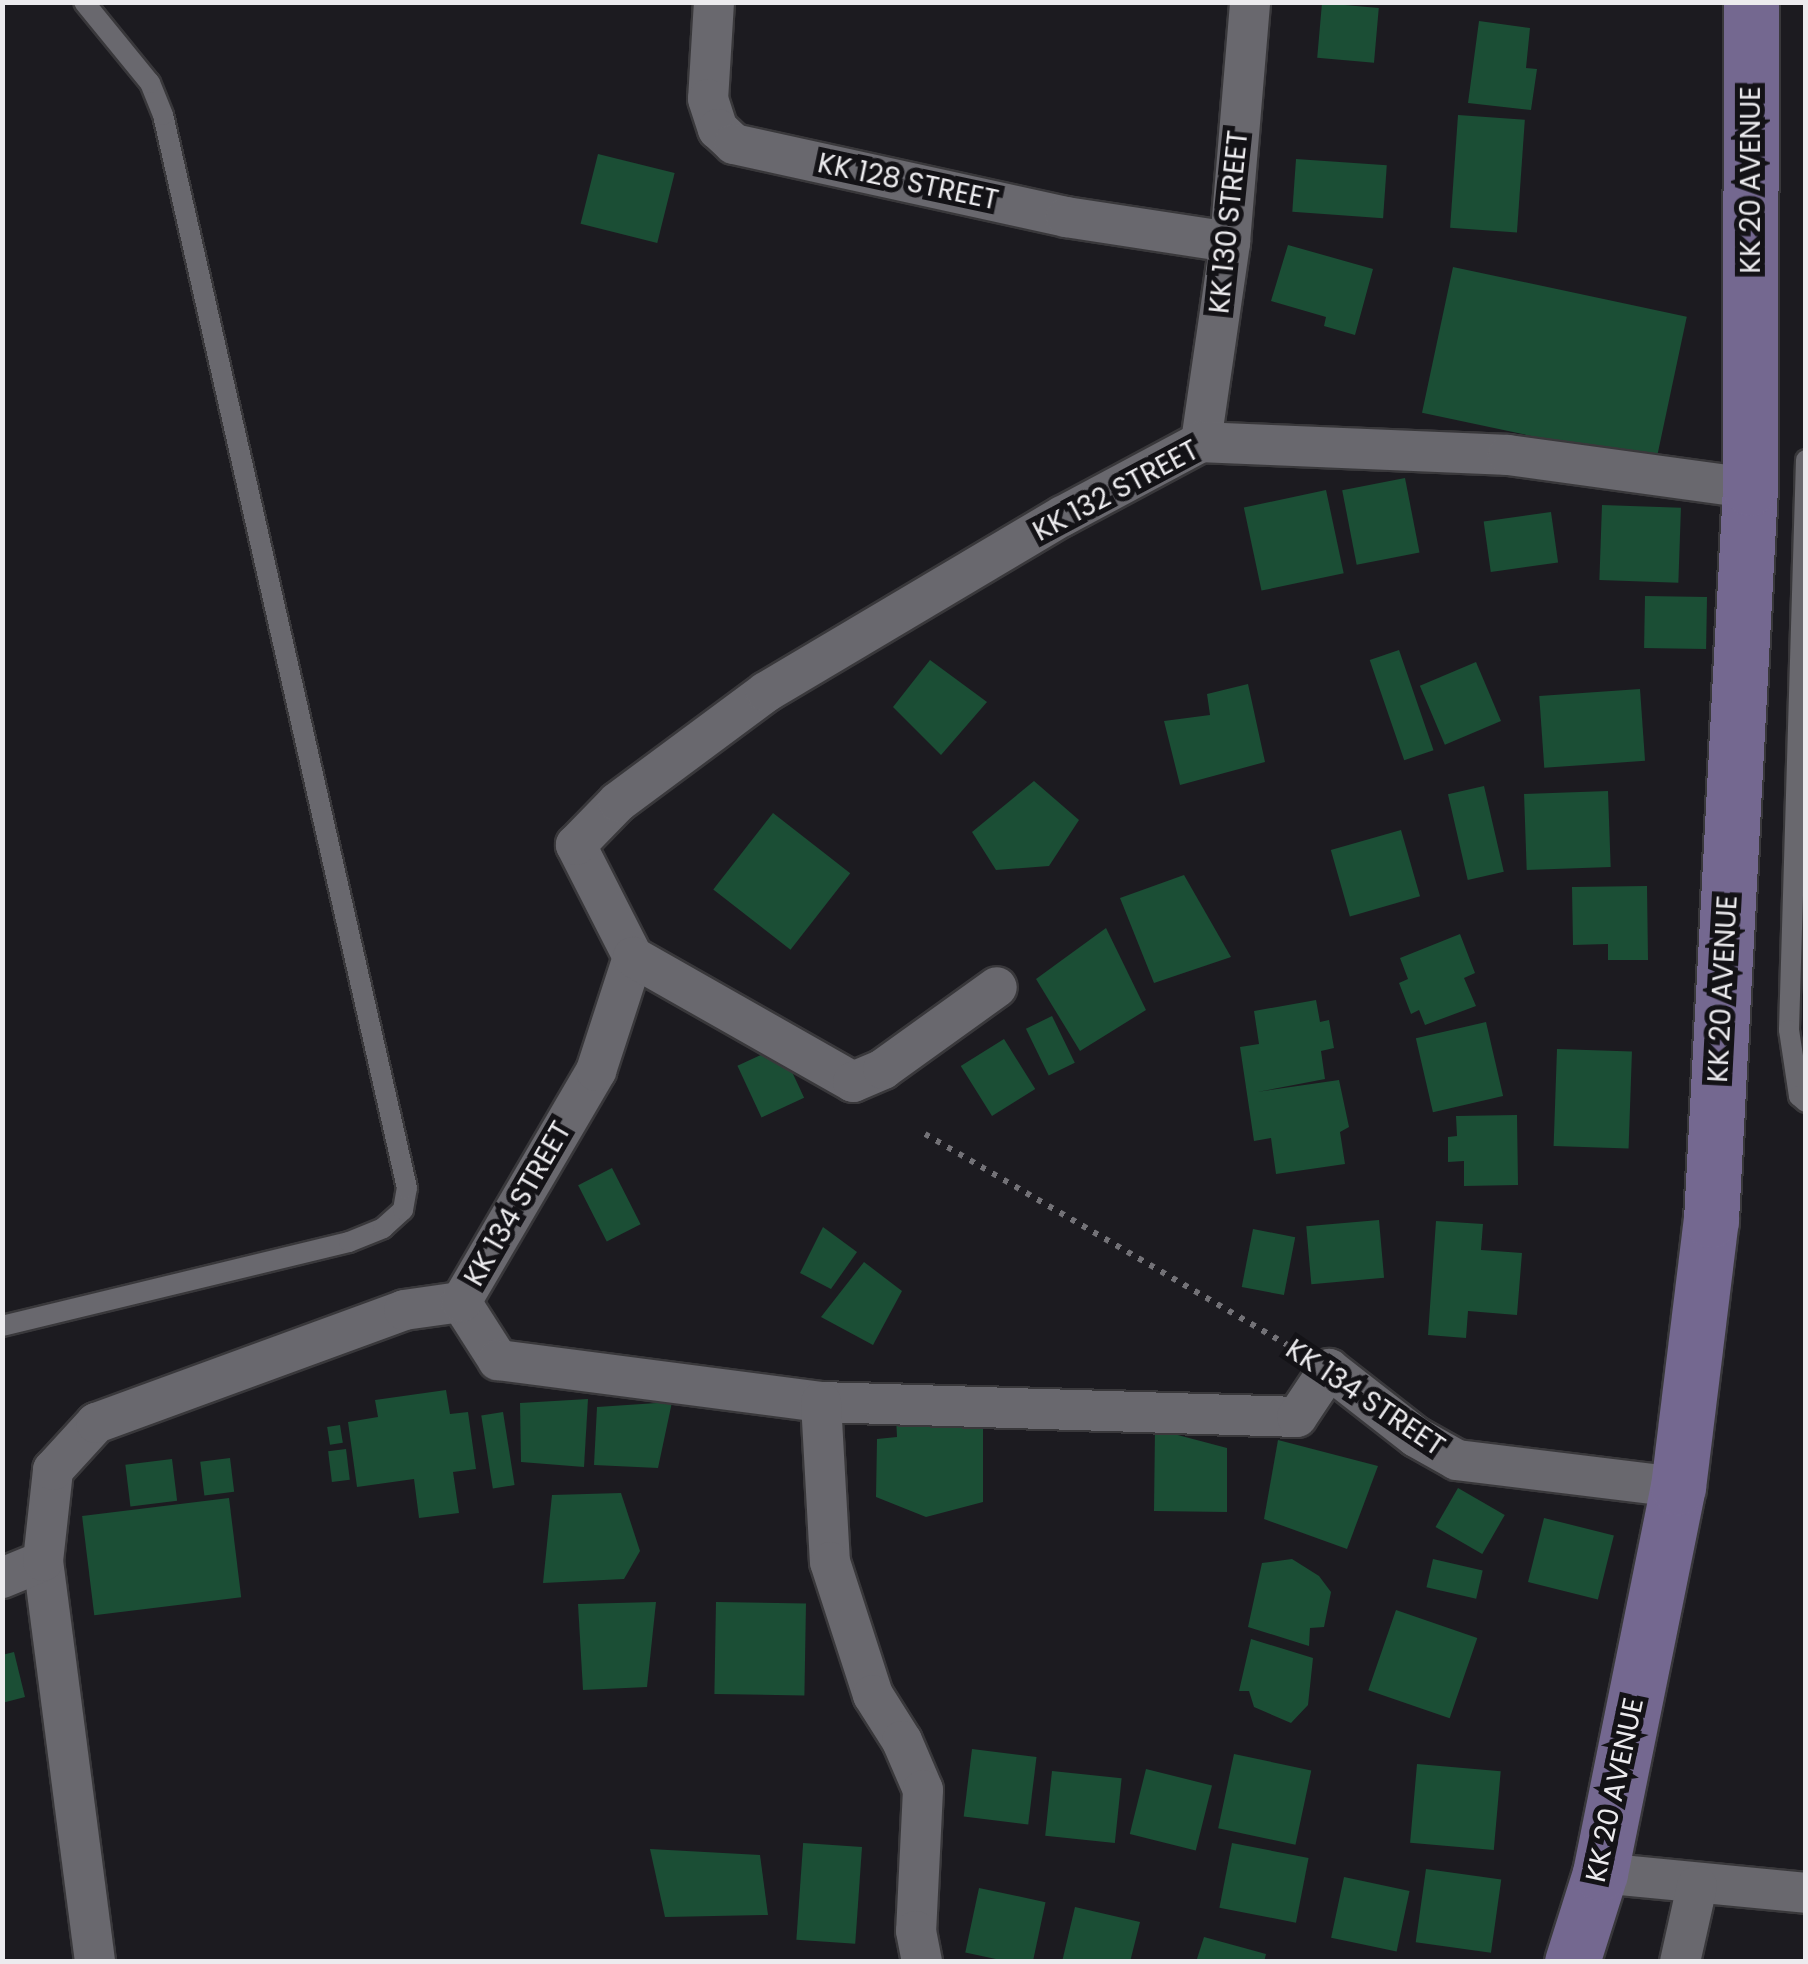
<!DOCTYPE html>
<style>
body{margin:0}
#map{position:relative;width:1808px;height:1964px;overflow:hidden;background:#1c1b20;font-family:Poppins,sans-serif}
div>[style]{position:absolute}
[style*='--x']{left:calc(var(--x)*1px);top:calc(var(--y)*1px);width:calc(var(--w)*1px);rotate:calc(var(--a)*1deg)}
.building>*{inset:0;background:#1b4e35;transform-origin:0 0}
.path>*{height:6px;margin-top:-3px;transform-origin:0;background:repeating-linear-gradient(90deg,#737277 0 5px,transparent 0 13px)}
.roads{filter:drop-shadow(2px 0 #39383b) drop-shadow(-2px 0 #39383b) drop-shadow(0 2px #39383b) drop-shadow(0 -2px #39383b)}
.lane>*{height:20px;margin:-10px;padding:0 10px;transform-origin:10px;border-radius:10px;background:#69686e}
.street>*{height:40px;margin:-20px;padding:0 20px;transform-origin:20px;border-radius:20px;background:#69686e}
.secondary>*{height:55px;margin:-27.5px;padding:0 27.5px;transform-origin:27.5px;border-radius:27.5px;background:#746890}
span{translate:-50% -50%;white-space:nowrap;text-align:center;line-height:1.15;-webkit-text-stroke:10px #131216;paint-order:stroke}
.street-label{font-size:28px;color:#ecebee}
.frame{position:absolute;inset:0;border:5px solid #ecebee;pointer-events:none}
</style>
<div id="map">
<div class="building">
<i style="left:1322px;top:3px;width:57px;height:55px;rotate:5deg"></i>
<i style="clip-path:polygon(1479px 21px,1530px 28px,1526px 68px,1537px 69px,1531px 110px,1468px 103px)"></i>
<i style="left:1458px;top:115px;width:67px;height:113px;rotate:4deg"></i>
<i style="left:598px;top:154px;width:79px;height:72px;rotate:14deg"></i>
<i style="left:1296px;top:159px;width:91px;height:53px;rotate:4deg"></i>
<i style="clip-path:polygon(1288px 245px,1373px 269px,1355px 335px,1324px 326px,1326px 317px,1271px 301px)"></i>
<i style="left:1453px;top:267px;width:239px;height:149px;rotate:12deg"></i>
<i style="left:1405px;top:478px;width:76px;height:64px;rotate:79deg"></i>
<i style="left:1326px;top:490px;width:85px;height:84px;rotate:78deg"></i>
<i style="left:1602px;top:505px;width:79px;height:75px;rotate:2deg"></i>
<i style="left:1551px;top:512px;width:51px;height:68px;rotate:82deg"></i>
<i style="left:1645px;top:596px;width:62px;height:52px;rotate:1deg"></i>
<i style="left:1399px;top:650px;width:106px;height:31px;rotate:71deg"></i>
<i style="clip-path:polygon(930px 660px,987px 702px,941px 755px,893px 707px)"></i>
<i style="left:1476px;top:662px;width:64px;height:61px;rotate:67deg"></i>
<i style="clip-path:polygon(1248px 684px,1265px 762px,1180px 785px,1164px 721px,1210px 715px,1207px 694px)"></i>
<i style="left:1640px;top:689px;width:72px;height:101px;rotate:86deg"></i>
<i style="clip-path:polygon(1034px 781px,1079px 820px,1049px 866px,996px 870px,972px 832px)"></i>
<i style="left:1484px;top:786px;width:88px;height:37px;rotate:77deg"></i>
<i style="left:1608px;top:791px;width:76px;height:84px;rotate:88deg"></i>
<i style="left:773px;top:813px;width:98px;height:97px;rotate:38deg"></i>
<i style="left:1401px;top:830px;width:69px;height:73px;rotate:74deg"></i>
<i style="clip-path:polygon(1184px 875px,1231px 957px,1154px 983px,1120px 898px)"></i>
<i style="clip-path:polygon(1647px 886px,1648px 960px,1608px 960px,1608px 944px,1573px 945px,1572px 887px)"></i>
<i style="clip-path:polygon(1106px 928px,1146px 1010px,1080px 1051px,1036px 979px)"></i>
<i style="clip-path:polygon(1460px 934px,1475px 973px,1464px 978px,1476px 1006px,1425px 1025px,1419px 1010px,1411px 1014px,1399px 983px,1408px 979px,1400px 958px)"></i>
<i style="clip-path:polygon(1316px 1000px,1320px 1022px,1329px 1020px,1334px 1048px,1321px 1051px,1325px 1079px,1257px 1092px,1339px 1080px,1349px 1127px,1340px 1132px,1345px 1164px,1276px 1174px,1271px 1138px,1254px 1141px,1240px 1047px,1259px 1044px,1254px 1011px)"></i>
<i style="left:1052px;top:1016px;width:52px;height:29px;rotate:64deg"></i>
<i style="left:1486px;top:1022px;width:76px;height:72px;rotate:77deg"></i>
<i style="left:1004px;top:1039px;width:59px;height:51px;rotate:58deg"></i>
<i style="left:780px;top:1046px;width:57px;height:47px;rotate:65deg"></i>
<i style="left:1557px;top:1049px;width:75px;height:97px;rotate:2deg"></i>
<i style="clip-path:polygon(1517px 1115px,1518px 1185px,1464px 1186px,1464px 1161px,1448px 1162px,1448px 1137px,1457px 1136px,1456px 1116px)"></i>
<i style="left:612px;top:1168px;width:63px;height:38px;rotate:63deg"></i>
<i style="left:1379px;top:1220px;width:58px;height:73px;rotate:85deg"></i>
<i style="clip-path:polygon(1436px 1221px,1483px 1224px,1481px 1250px,1522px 1253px,1517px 1315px,1468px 1311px,1466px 1338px,1428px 1335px)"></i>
<i style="clip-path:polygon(823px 1227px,857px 1252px,831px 1289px,800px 1273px)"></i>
<i style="left:1253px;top:1229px;width:43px;height:59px;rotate:11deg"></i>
<i style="clip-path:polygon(864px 1262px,902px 1291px,873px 1345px,821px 1317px)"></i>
<i style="clip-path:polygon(446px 1390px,450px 1414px,468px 1412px,476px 1469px,453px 1472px,459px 1513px,419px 1518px,414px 1479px,357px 1487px,348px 1422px,378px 1417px,375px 1400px)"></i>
<i style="clip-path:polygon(588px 1399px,584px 1467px,521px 1462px,520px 1403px)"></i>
<i style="clip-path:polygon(672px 1402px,658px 1468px,594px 1465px,597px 1407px)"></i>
<i style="left:503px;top:1412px;width:74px;height:22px;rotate:81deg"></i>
<i style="clip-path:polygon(896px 1417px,983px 1426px,983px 1502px,926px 1517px,876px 1497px,877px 1439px,897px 1437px)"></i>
<i style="left:340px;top:1425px;width:18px;height:13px;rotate:81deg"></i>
<i style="clip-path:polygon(1155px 1429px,1227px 1448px,1227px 1512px,1154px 1511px)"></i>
<i style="clip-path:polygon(1278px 1440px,1378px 1466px,1347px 1549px,1264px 1519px)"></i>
<i style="left:346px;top:1449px;width:31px;height:18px;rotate:83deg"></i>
<i style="left:230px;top:1458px;width:34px;height:30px;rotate:83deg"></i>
<i style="left:172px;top:1459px;width:42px;height:47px;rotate:83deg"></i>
<i style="left:1458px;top:1488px;width:54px;height:45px;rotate:30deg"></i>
<i style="clip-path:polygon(621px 1493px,640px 1551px,624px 1579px,543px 1583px,552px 1495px)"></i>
<i style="left:229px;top:1498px;width:100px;height:148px;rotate:83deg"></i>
<i style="left:1544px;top:1518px;width:72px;height:66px;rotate:14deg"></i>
<i style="clip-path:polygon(1292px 1559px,1319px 1576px,1331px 1592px,1324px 1627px,1310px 1628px,1309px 1646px,1248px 1627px,1262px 1563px)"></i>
<i style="left:1433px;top:1559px;width:51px;height:29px;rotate:13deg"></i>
<i style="clip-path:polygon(656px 1602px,647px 1687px,583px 1690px,578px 1604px)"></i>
<i style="left:716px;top:1602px;width:90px;height:92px;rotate:1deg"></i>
<i style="left:1396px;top:1610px;width:86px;height:85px;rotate:19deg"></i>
<i style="clip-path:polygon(1251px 1639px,1313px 1658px,1308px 1705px,1291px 1723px,1254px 1707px,1249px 1691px,1239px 1691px)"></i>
<i style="clip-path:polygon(14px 1652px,25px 1697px,2px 1703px,2px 1655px)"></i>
<i style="left:972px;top:1749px;width:65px;height:68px;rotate:7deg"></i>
<i style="left:1234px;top:1754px;width:79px;height:76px;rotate:12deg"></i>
<i style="left:1417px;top:1764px;width:84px;height:79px;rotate:5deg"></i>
<i style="left:1146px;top:1769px;width:68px;height:67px;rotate:14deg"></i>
<i style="left:1052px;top:1771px;width:70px;height:65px;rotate:6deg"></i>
<i style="left:1232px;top:1843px;width:78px;height:66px;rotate:11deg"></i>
<i style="left:862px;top:1847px;width:97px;height:59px;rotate:94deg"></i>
<i style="clip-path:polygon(650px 1849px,760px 1855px,768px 1915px,665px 1917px)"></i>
<i style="left:1426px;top:1869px;width:76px;height:74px;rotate:8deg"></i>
<i style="left:1344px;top:1877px;width:67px;height:62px;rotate:12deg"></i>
<i style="left:979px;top:1888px;width:68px;height:66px;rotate:12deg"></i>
<i style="clip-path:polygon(1075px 1907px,1140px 1922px,1130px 1962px,1062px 1962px)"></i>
<i style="clip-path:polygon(1204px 1937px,1266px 1954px,1264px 1962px,1196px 1962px)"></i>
</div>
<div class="path">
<i style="--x:925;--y:1134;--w:433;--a:30.2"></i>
</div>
<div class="roads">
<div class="lane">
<i style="--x:1806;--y:460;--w:570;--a:91.71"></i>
<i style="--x:1789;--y:1030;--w:67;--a:81.4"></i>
<i style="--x:1799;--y:1096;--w:9;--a:41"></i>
<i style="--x:2;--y:1326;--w:357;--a:-13.6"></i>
<i style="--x:349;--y:1242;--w:37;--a:-22"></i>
<i style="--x:383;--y:1228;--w:27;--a:-42"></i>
<i style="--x:403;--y:1210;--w:22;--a:-80"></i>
<i style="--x:407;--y:1188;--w:1100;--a:-102.81"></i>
<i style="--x:163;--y:115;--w:35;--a:-112"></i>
<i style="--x:150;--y:83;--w:104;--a:-129.2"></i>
</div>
<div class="street">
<i style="--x:714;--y:2;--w:97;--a:93.5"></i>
<i style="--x:708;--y:99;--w:32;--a:72"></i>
<i style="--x:718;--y:129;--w:22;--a:43"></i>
<i style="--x:734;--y:144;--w:340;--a:12.4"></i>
<i style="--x:1066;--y:217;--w:166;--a:8.7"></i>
<i style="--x:1201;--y:442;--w:202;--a:-81.7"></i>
<i style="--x:1230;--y:242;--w:241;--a:-85.2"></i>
<i style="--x:633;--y:957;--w:126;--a:-117"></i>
<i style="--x:576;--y:845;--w:60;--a:-45.7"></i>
<i style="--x:618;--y:802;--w:184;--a:-36.6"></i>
<i style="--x:766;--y:692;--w:345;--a:-30.7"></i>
<i style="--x:1063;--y:516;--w:157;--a:-28.2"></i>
<i style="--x:1201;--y:442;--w:307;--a:2.4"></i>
<i style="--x:1508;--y:455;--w:244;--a:7.8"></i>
<i style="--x:461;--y:1302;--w:69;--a:57.5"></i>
<i style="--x:498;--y:1360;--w:326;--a:7.4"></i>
<i style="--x:821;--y:1402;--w:476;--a:1.8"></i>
<i style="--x:1297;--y:1417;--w:58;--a:-56.3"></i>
<i style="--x:1329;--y:1369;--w:110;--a:38"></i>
<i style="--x:1416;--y:1437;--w:47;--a:29.3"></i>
<i style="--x:1457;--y:1460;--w:223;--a:7"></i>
<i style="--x:821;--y:1402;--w:160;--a:86.8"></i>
<i style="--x:830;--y:1562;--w:140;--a:72.1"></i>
<i style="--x:873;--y:1695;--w:54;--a:57.8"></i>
<i style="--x:902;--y:1741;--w:53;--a:66.8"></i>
<i style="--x:923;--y:1790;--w:141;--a:92.8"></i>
<i style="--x:916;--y:1931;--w:32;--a:79"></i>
<i style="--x:43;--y:1561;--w:404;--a:82.6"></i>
<i style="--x:2;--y:1578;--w:44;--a:-22.5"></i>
<i style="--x:43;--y:1561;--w:92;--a:-83.7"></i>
<i style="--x:53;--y:1470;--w:64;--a:-47.5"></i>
<i style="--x:96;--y:1423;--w:328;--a:-20.1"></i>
<i style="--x:404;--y:1310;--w:58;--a:-8"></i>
<i style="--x:461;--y:1302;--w:268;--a:-59.7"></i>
<i style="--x:596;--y:1071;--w:120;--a:-72"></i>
<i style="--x:633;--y:957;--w:253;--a:29.6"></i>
<i style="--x:853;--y:1082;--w:33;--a:-23"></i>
<i style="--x:883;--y:1069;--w:140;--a:-35.7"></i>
<i style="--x:1600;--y:1873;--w:207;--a:5.5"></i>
<i style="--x:1680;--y:1962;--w:78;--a:-77.4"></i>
</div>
<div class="secondary">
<i style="--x:1572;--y:1962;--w:93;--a:-72.5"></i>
<i style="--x:1600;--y:1873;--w:394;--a:-78.6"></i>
<i style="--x:1678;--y:1487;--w:269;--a:-83"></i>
<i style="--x:1711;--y:1220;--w:733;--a:-86.95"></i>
<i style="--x:1750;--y:488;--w:486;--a:-89.9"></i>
</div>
</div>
<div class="street-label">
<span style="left:1751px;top:180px;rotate:-90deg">KK 20 AVENUE</span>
<span style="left:908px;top:182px;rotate:12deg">KK 128 STREET</span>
<span style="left:1229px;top:222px;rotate:-84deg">KK 130 STREET</span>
<span style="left:1116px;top:491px;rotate:-28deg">KK 132 STREET</span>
<span style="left:1723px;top:989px;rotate:-87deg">KK 20 AVENUE</span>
<span style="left:518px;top:1204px;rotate:-60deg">KK 134 STREET</span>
<span style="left:1365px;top:1398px;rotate:34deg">KK 134 STREET</span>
<span style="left:1615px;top:1790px;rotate:-78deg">KK 20 AVENUE</span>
</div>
<div class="frame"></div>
</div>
